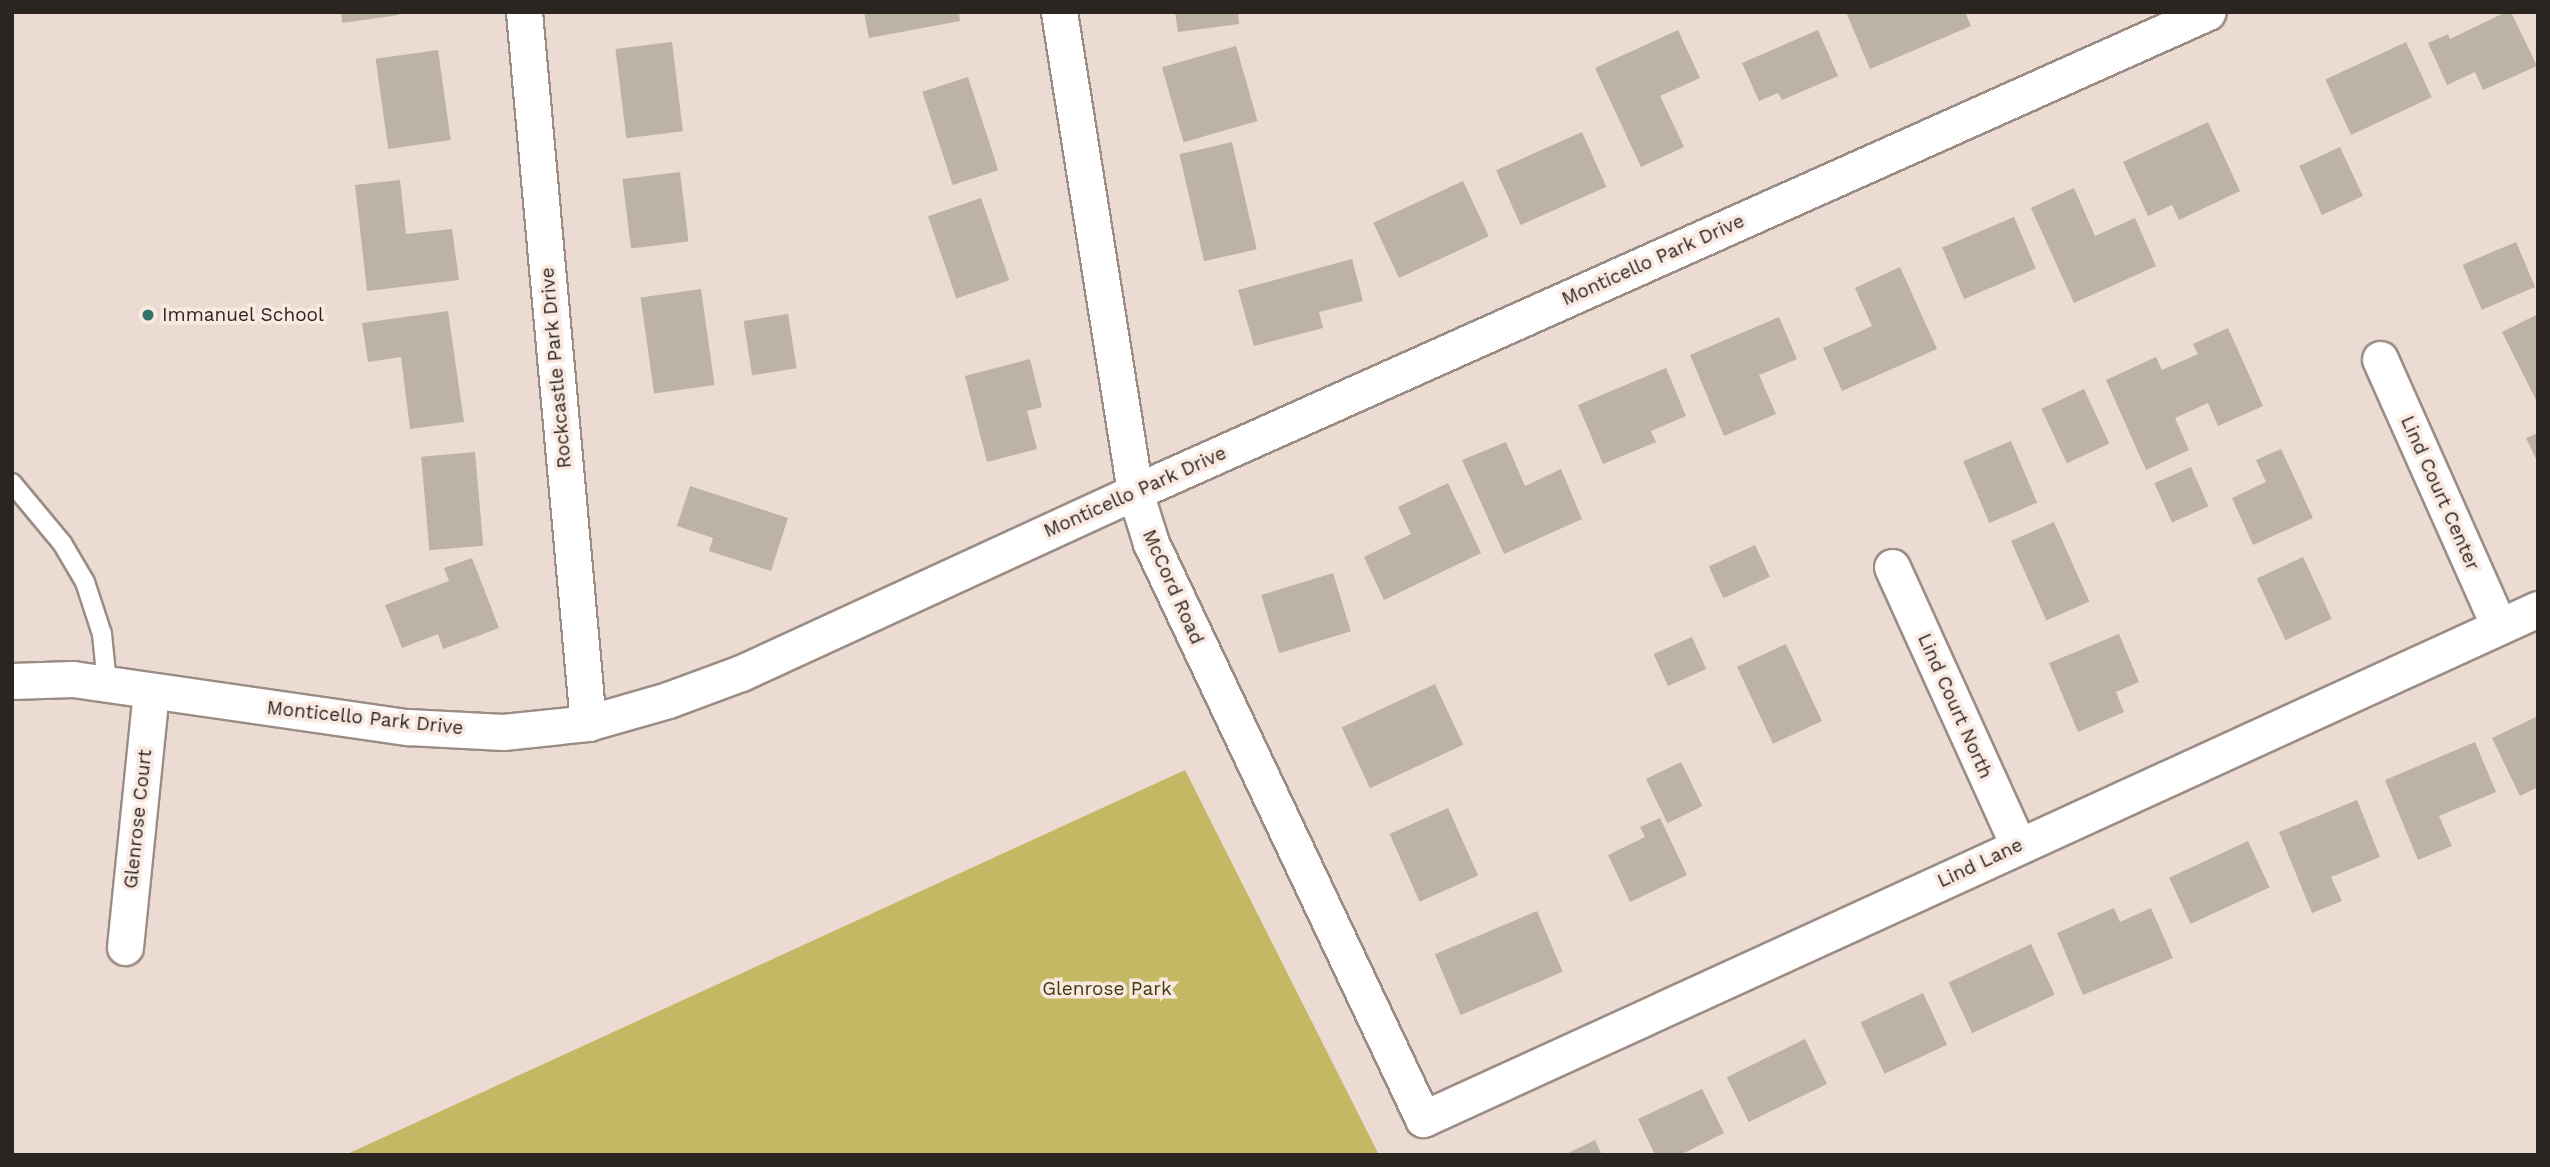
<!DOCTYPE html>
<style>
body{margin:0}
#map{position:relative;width:2550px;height:1167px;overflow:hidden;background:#ecdbd3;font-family:"Work Sans",sans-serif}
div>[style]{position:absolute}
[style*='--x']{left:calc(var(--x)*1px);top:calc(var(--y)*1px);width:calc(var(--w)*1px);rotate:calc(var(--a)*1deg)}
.green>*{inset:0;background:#c4b864}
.building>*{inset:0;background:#bcb2a5;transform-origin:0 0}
.roads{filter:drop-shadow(2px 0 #9b8c84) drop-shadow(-2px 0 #9b8c84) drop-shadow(0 2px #9b8c84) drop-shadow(0 -2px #9b8c84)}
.lane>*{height:18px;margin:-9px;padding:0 9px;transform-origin:9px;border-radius:9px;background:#fff}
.street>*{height:35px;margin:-17.5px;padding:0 17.5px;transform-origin:17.5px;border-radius:17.5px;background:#fff}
.dots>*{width:19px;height:19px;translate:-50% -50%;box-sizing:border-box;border:4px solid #f9e9e0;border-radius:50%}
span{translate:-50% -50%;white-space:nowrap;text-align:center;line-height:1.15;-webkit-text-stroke:7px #f9e9e0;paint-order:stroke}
.street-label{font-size:19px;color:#2b2522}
.poi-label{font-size:19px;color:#2b2522}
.left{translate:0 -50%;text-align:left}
.park-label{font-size:19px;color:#403a0f}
.frame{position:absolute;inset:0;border:14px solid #2b2522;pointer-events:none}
</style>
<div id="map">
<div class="green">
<i style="clip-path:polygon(1185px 770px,1379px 1155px,345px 1155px)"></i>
</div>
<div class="building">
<i style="clip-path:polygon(341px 12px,399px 12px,399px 15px,342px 23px)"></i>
<i style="clip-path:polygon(864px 12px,959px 12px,960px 21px,869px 38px)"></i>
<i style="clip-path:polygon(1175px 12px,1238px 12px,1239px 24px,1178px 32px)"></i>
<i style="clip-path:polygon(1846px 12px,1965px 12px,1971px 26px,1870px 69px)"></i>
<i style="clip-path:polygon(2506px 12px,2511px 12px,2537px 66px,2483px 90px,2475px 72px,2447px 85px,2428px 43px,2448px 34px,2450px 39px)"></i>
<i style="clip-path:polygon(1678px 30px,1700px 78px,1660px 96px,1684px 147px,1641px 167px,1595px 68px)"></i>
<i style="clip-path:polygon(1818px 30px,1838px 76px,1782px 100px,1778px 93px,1759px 101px,1742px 63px)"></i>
<i style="left:672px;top:42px;width:90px;height:57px;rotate:83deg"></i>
<i style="left:2406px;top:42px;width:61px;height:89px;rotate:65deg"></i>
<i style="left:1236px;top:46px;width:78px;height:77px;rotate:74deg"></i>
<i style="left:438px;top:50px;width:91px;height:63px;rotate:82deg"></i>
<i style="left:968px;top:77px;width:98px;height:48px;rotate:72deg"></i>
<i style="clip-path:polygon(2208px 122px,2240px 191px,2179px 220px,2172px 205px,2148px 216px,2123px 162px)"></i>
<i style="left:1582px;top:132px;width:60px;height:94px;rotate:66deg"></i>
<i style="left:1232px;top:142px;width:110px;height:54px;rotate:77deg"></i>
<i style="left:2340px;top:147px;width:54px;height:45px;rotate:65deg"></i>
<i style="left:680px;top:172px;width:70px;height:58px;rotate:83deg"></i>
<i style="clip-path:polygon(400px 180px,406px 234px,452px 229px,459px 280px,367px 291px,355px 185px)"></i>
<i style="left:1463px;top:181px;width:61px;height:99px;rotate:65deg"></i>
<i style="clip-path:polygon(2074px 188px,2095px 236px,2135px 218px,2156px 266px,2074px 303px,2031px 208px)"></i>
<i style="left:981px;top:198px;width:87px;height:56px;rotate:71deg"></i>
<i style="left:2014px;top:217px;width:56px;height:78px;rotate:67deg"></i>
<i style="left:2516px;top:242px;width:49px;height:58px;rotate:67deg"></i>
<i style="clip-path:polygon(1352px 259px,1363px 301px,1319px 312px,1323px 328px,1254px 346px,1238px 290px)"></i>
<i style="clip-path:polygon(1900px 267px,1937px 349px,1842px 391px,1823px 348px,1872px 326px,1855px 288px)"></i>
<i style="left:701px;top:289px;width:97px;height:61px;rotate:82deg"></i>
<i style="clip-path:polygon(448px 311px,464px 422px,410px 429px,401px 357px,368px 362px,362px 323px)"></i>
<i style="left:788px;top:314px;width:55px;height:45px;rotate:81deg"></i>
<i style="clip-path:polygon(2538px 314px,2538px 404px,2502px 332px)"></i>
<i style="clip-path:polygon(1779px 317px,1797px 359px,1759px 375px,1776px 414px,1724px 436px,1690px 355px)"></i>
<i style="clip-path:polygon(2228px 328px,2263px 406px,2218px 426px,2208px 403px,2175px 418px,2189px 450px,2146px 470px,2106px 380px,2156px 357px,2162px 370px,2198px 354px,2193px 344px)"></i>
<i style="clip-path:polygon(1030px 359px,1042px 407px,1027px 411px,1037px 449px,987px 462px,965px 376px)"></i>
<i style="clip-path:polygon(1666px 368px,1686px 416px,1651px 431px,1656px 442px,1603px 464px,1578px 405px)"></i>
<i style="left:2084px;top:389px;width:60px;height:47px;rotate:65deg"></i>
<i style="clip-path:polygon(2538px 433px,2538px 463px,2526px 438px)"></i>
<i style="left:2011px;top:441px;width:67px;height:52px;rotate:67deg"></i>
<i style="clip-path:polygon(1506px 442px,1525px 486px,1561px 469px,1582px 519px,1504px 554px,1462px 460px)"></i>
<i style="clip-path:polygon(2281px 449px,2313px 518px,2253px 545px,2232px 498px,2266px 482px,2256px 460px)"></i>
<i style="left:475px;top:452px;width:94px;height:54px;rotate:85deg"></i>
<i style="left:2191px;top:467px;width:43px;height:40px;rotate:66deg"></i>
<i style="clip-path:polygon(1448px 483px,1481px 553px,1384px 600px,1364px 557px,1411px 534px,1398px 507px)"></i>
<i style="clip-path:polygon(690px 486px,788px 518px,771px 571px,709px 551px,713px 538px,677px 526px)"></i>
<i style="left:2054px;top:522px;width:87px;height:47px;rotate:66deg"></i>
<i style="left:1755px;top:545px;width:35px;height:51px;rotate:65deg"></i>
<i style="left:2303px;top:557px;width:68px;height:51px;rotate:65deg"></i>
<i style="clip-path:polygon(472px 558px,499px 628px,443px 649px,438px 634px,402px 648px,385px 605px,449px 581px,444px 568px)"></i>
<i style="left:1333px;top:573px;width:61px;height:75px;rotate:73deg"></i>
<i style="clip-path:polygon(2119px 634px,2139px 682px,2116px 692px,2124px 712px,2078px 732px,2049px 663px)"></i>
<i style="left:1692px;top:637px;width:35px;height:42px;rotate:66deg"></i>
<i style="left:1786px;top:644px;width:85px;height:54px;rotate:65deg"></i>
<i style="left:1435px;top:684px;width:67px;height:103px;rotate:65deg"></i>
<i style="clip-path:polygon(2538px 716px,2538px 787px,2520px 796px,2492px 738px)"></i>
<i style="clip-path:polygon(2475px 742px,2496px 792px,2439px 816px,2452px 846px,2418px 860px,2385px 780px)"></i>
<i style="left:1681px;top:762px;width:49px;height:39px;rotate:64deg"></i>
<i style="clip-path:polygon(2357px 800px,2380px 857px,2331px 877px,2342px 901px,2312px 913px,2279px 832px)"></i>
<i style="left:1448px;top:808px;width:74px;height:64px;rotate:66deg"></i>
<i style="clip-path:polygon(1660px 818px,1687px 875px,1630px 902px,1608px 855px,1645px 837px,1640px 827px)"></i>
<i style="left:2248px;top:841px;width:51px;height:87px;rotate:65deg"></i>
<i style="clip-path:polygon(2114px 908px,2120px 922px,2151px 908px,2173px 958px,2083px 995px,2057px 933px)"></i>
<i style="left:1537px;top:911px;width:66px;height:111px;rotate:67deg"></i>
<i style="left:2031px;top:944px;width:56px;height:91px;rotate:65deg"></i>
<i style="left:1923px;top:993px;width:57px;height:69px;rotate:65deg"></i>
<i style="left:1805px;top:1039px;width:50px;height:87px;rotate:64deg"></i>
<i style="clip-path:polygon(1702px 1089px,1724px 1133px,1680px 1155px,1655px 1155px,1638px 1119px)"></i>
<i style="clip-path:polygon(1595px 1140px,1602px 1155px,1564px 1155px)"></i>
</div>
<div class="roads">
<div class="lane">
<i style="--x:12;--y:483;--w:78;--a:50.2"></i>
<i style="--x:62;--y:543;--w:45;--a:59.5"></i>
<i style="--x:85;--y:582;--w:55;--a:71.9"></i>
<i style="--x:102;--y:634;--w:50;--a:84.3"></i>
</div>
<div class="street">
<i style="--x:524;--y:12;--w:714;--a:84.86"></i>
<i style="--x:1059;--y:12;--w:486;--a:81"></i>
<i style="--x:1135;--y:492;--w:53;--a:72.6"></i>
<i style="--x:1151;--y:543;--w:637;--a:64.72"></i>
<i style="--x:1423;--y:1119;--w:1226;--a:-24.58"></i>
<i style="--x:2380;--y:359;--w:292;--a:66"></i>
<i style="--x:1892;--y:567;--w:305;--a:65.6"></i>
<i style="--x:12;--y:681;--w:61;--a:-1.9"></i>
<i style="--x:73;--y:679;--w:338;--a:8.2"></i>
<i style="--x:408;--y:727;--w:95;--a:3"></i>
<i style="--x:503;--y:732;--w:85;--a:-6"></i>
<i style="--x:588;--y:723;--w:83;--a:-16"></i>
<i style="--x:668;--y:700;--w:78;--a:-20.3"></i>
<i style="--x:741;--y:673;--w:434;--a:-24.7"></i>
<i style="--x:1135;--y:492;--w:1175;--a:-24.1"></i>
<i style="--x:125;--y:947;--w:257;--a:-84.2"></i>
</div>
</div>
<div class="dots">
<i style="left:148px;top:315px;background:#2f7468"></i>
</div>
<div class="street-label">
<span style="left:1653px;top:260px;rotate:-24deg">Monticello Park Drive</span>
<span style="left:556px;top:368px;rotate:-95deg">Rockcastle Park Drive</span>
<span style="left:1135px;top:492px;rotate:-24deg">Monticello Park Drive</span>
<span style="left:2440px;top:493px;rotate:66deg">Lind Court Center</span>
<span style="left:1173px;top:587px;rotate:66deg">McCord Road</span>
<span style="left:1955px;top:706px;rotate:66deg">Lind Court North</span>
<span style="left:365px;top:718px;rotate:6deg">Monticello Park Drive</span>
<span style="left:138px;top:819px;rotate:-84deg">Glenrose Court</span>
<span style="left:1980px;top:863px;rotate:-25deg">Lind Lane</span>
</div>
<div class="poi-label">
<span class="left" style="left:162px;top:315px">Immanuel School</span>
</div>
<div class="park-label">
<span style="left:1107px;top:989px">Glenrose Park</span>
</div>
<div class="frame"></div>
</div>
